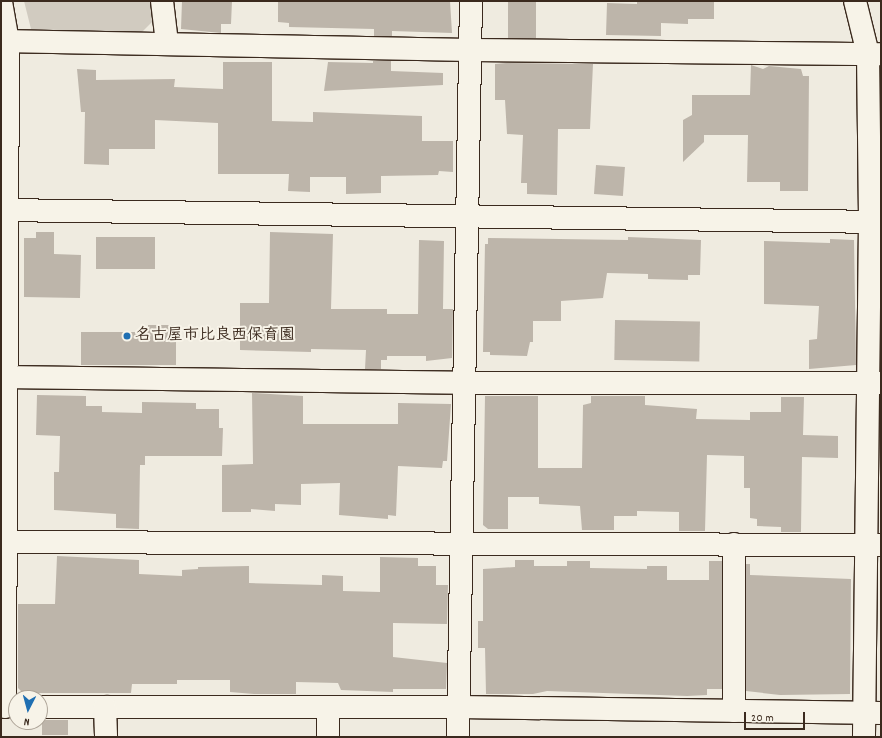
<!DOCTYPE html>
<meta charset="utf-8">
<style>
body{margin:0}
#map{position:relative;width:882px;height:738px;overflow:hidden;background:#efebe0;font-family:Dekko,"Klee One",sans-serif}
div>[style]{position:absolute}
[style*='--x']{left:calc(var(--x)*1px);top:calc(var(--y)*1px);width:calc(var(--w)*1px);rotate:calc(var(--a)*1deg)}
.green>*{inset:0;background:#d1cbc0}
.building>*{inset:0;background:#bdb5aa;transform-origin:0 0}
.roads{filter:drop-shadow(1px 0 #3b2a1e) drop-shadow(-1px 0 #3b2a1e) drop-shadow(0 1px #3b2a1e) drop-shadow(0 -1px #3b2a1e)}
.street>*{height:22px;margin:-11px;padding:0 11px;transform-origin:11px;border-radius:11px;background:#f7f3e8}
.secondary>*{height:22px;margin:-11px;padding:0 11px;transform-origin:11px;border-radius:11px;background:#f7f3e8}
.dots>*{width:11px;height:11px;translate:-50% -50%;box-sizing:border-box;border:2px solid #f7f3e8;border-radius:50%}
span{translate:-50% -50%;white-space:nowrap;text-align:center;line-height:1.15;-webkit-text-stroke:4px #f7f3e8;paint-order:stroke}
.poi-label{font-size:16px;color:#3b2a1e;font-weight:700}
.left{translate:0 -50%;text-align:left}
.frame{position:absolute;inset:0;border:2px solid #3b2a1e;pointer-events:none}
.north{position:absolute;left:8px;top:690px;width:40px;height:40px;box-sizing:border-box;background:#f7f3e8;border:1px solid #aca397;border-radius:50%;rotate:186deg;font-size:11px;font-weight:700;line-height:16px;text-align:center;color:#3b2a1e}
.north::after{content:'';display:block;margin:auto;width:14px;height:18px;background:#1f6fb2;clip-path:polygon(50% 0,100% 100%,50% 72%,0 100%)}
.scale{position:absolute;left:744px;top:712px;width:61px;height:18px;box-sizing:border-box;border:2px solid #3b2a1e;border-top:0;padding-left:5px;font-size:12px;line-height:14px;white-space:nowrap;color:#3b2a1e;-webkit-text-stroke:3px #f7f3e8;paint-order:stroke}
</style>
<div id="map">
<div class="green">
<i style="clip-path:polygon(24px 1px,153px 1px,155px 19px,141px 33px,31px 29px)"></i>
</div>
<div class="building">
<i style="clip-path:polygon(182px 1px,232px 1px,231px 24px,221px 24px,221px 33px,181px 29px)"></i>
<i style="clip-path:polygon(278px 1px,450px 1px,452px 33px,392px 31px,392px 36px,374px 36px,374px 29px,289px 27px,289px 23px,278px 22px)"></i>
<i style="left:508px;top:1px;width:28px;height:37px"></i>
<i style="clip-path:polygon(637px 1px,714px 1px,714px 19px,688px 19px,688px 24px,661px 23px,661px 36px,606px 35px,607px 3px,637px 4px)"></i>
<i style="clip-path:polygon(373px 61px,391px 61px,391px 71px,443px 73px,443px 85px,324px 91px,328px 62px,373px 63px)"></i>
<i style="clip-path:polygon(223px 62px,272px 62px,272px 121px,313px 122px,313px 112px,422px 116px,422px 141px,453px 141px,453px 172px,439px 171px,438px 175px,381px 176px,381px 193px,346px 194px,346px 177px,310px 177px,310px 192px,288px 191px,289px 174px,218px 174px,218px 123px,155px 120px,155px 149px,109px 149px,109px 165px,84px 164px,85px 112px,81px 112px,77px 69px,96px 70px,96px 80px,175px 79px,174px 87px,223px 89px)"></i>
<i style="clip-path:polygon(506px 63px,593px 64px,590px 129px,558px 129px,557px 195px,527px 194px,527px 183px,521px 183px,523px 135px,507px 134px,505px 100px,495px 100px,495px 64px)"></i>
<i style="clip-path:polygon(751px 65px,763px 69px,769px 66px,801px 69px,803px 76px,809px 76px,808px 191px,780px 191px,780px 182px,747px 182px,748px 135px,704px 135px,704px 142px,683px 162px,683px 120px,692px 115px,692px 95px,750px 95px)"></i>
<i style="left:596px;top:165px;width:29px;height:29px;rotate:4deg"></i>
<i style="clip-path:polygon(36px 232px,54px 232px,54px 254px,81px 255px,80px 298px,24px 297px,24px 238px,36px 238px)"></i>
<i style="clip-path:polygon(270px 232px,333px 234px,331px 309px,387px 309px,387px 314px,418px 314px,419px 240px,444px 241px,443px 309px,453px 309px,452px 358px,426px 361px,426px 356px,387px 356px,387px 360px,381px 360px,381px 369px,365px 369px,366px 350px,311px 349px,311px 352px,240px 350px,240px 303px,269px 303px)"></i>
<i style="left:96px;top:237px;width:59px;height:32px"></i>
<i style="clip-path:polygon(628px 237px,701px 240px,700px 275px,688px 275px,688px 280px,648px 279px,648px 274px,607px 273px,603px 298px,561px 301px,561px 321px,533px 321px,533px 342px,530px 342px,527px 356px,490px 355px,490px 352px,483px 352px,485px 244px,488px 244px,488px 238px,628px 240px)"></i>
<i style="clip-path:polygon(830px 239px,854px 240px,856px 365px,809px 369px,809px 340px,817px 339px,819px 306px,764px 304px,764px 241px,830px 243px)"></i>
<i style="left:615px;top:320px;width:85px;height:40px;rotate:1deg"></i>
<i style="clip-path:polygon(148px 325px,176px 325px,176px 365px,81px 365px,81px 332px,148px 332px)"></i>
<i style="clip-path:polygon(252px 393px,303px 396px,303px 424px,398px 424px,398px 403px,451px 404px,447px 461px,443px 461px,442px 468px,398px 466px,396px 516px,388px 515px,388px 519px,339px 515px,340px 483px,301px 484px,301px 505px,275px 504px,275px 511px,251px 509px,251px 512px,222px 512px,222px 465px,253px 464px)"></i>
<i style="clip-path:polygon(37px 395px,86px 396px,86px 406px,102px 406px,102px 412px,142px 413px,142px 402px,196px 403px,196px 409px,219px 409px,219px 428px,223px 428px,222px 456px,145px 456px,145px 465px,140px 465px,139px 529px,116px 528px,116px 514px,54px 510px,54px 472px,59px 472px,60px 436px,36px 435px)"></i>
<i style="clip-path:polygon(485px 396px,538px 396px,538px 468px,582px 468px,583px 405px,591px 403px,591px 396px,645px 396px,645px 405px,697px 409px,696px 419px,750px 420px,750px 412px,781px 412px,781px 397px,804px 397px,803px 435px,838px 436px,838px 458px,802px 457px,801px 532px,781px 532px,781px 527px,757px 526px,757px 519px,750px 518px,750px 488px,744px 488px,744px 456px,707px 455px,705px 531px,679px 531px,679px 512px,637px 511px,637px 516px,614px 516px,614px 530px,582px 530px,580px 506px,539px 504px,539px 497px,508px 497px,508px 529px,488px 529px,483px 525px)"></i>
<i style="clip-path:polygon(57px 556px,139px 560px,139px 574px,182px 576px,182px 570px,198px 569px,198px 567px,249px 566px,249px 583px,322px 585px,322px 575px,343px 576px,343px 591px,380px 592px,380px 557px,418px 558px,418px 566px,436px 566px,436px 585px,448px 585px,447px 624px,393px 623px,393px 657px,447px 663px,446px 689px,393px 689px,393px 692px,341px 690px,338px 683px,296px 682px,296px 694px,254px 694px,230px 692px,230px 680px,177px 680px,177px 684px,132px 684px,131px 693px,23px 693px,18px 688px,18px 604px,55px 604px)"></i>
<i style="clip-path:polygon(515px 560px,534px 560px,534px 566px,567px 566px,567px 561px,590px 561px,590px 568px,647px 569px,647px 566px,667px 566px,667px 580px,709px 580px,709px 561px,722px 561px,722px 689px,707px 689px,707px 695px,687px 696px,547px 691px,533px 694px,486px 694px,485px 648px,478px 648px,478px 621px,483px 621px,483px 569px,515px 567px)"></i>
<i style="clip-path:polygon(746px 564px,750px 564px,750px 575px,851px 579px,850px 694px,780px 695px,746px 691px)"></i>
<i style="left:42px;top:720px;width:26px;height:15px"></i>
</div>
<div class="roads">
<div class="street">
<i style="--x:162;--y:1;--w:42;--a:83.2"></i>
<i style="--x:855;--y:1;--w:55;--a:76.2"></i>
<i style="--x:868;--y:54;--w:168;--a:89.3"></i>
<i style="--x:870;--y:222;--w:515;--a:90.67"></i>
<i style="--x:1;--y:2;--w:39;--a:80"></i>
<i style="--x:8;--y:40;--w:667;--a:90.26"></i>
<i style="--x:1;--y:41;--w:469;--a:1.1"></i>
<i style="--x:470;--y:50;--w:411;--a:0.6"></i>
<i style="--x:1;--y:377;--w:462;--a:0.7"></i>
<i style="--x:463;--y:383;--w:418;--a:0"></i>
<i style="--x:1;--y:542;--w:880;--a:0.2"></i>
<i style="--x:40;--y:707;--w:419;--a:0"></i>
<i style="--x:459;--y:707;--w:422;--a:0.8"></i>
<i style="--x:105;--y:707;--w:30;--a:88"></i>
<i style="--x:734;--y:711;--w:167;--a:-90"></i>
<i style="--x:328;--y:737;--w:30;--a:-90"></i>
<i style="--x:458;--y:737;--w:736;--a:-88.99"></i>
</div>
<div class="secondary">
<i style="--x:1;--y:210;--w:880;--a:0.78"></i>
</div>
</div>
<div class="dots">
<i style="left:127px;top:336px;background:#1f6fb2"></i>
</div>
<div class="poi-label">
<span class="left" style="left:135px;top:336px">名古屋市比良西保育園</span>
</div>
<div class="frame"></div>
<div class="north">N</div>
<div class="scale">20 m</div>
</div>
